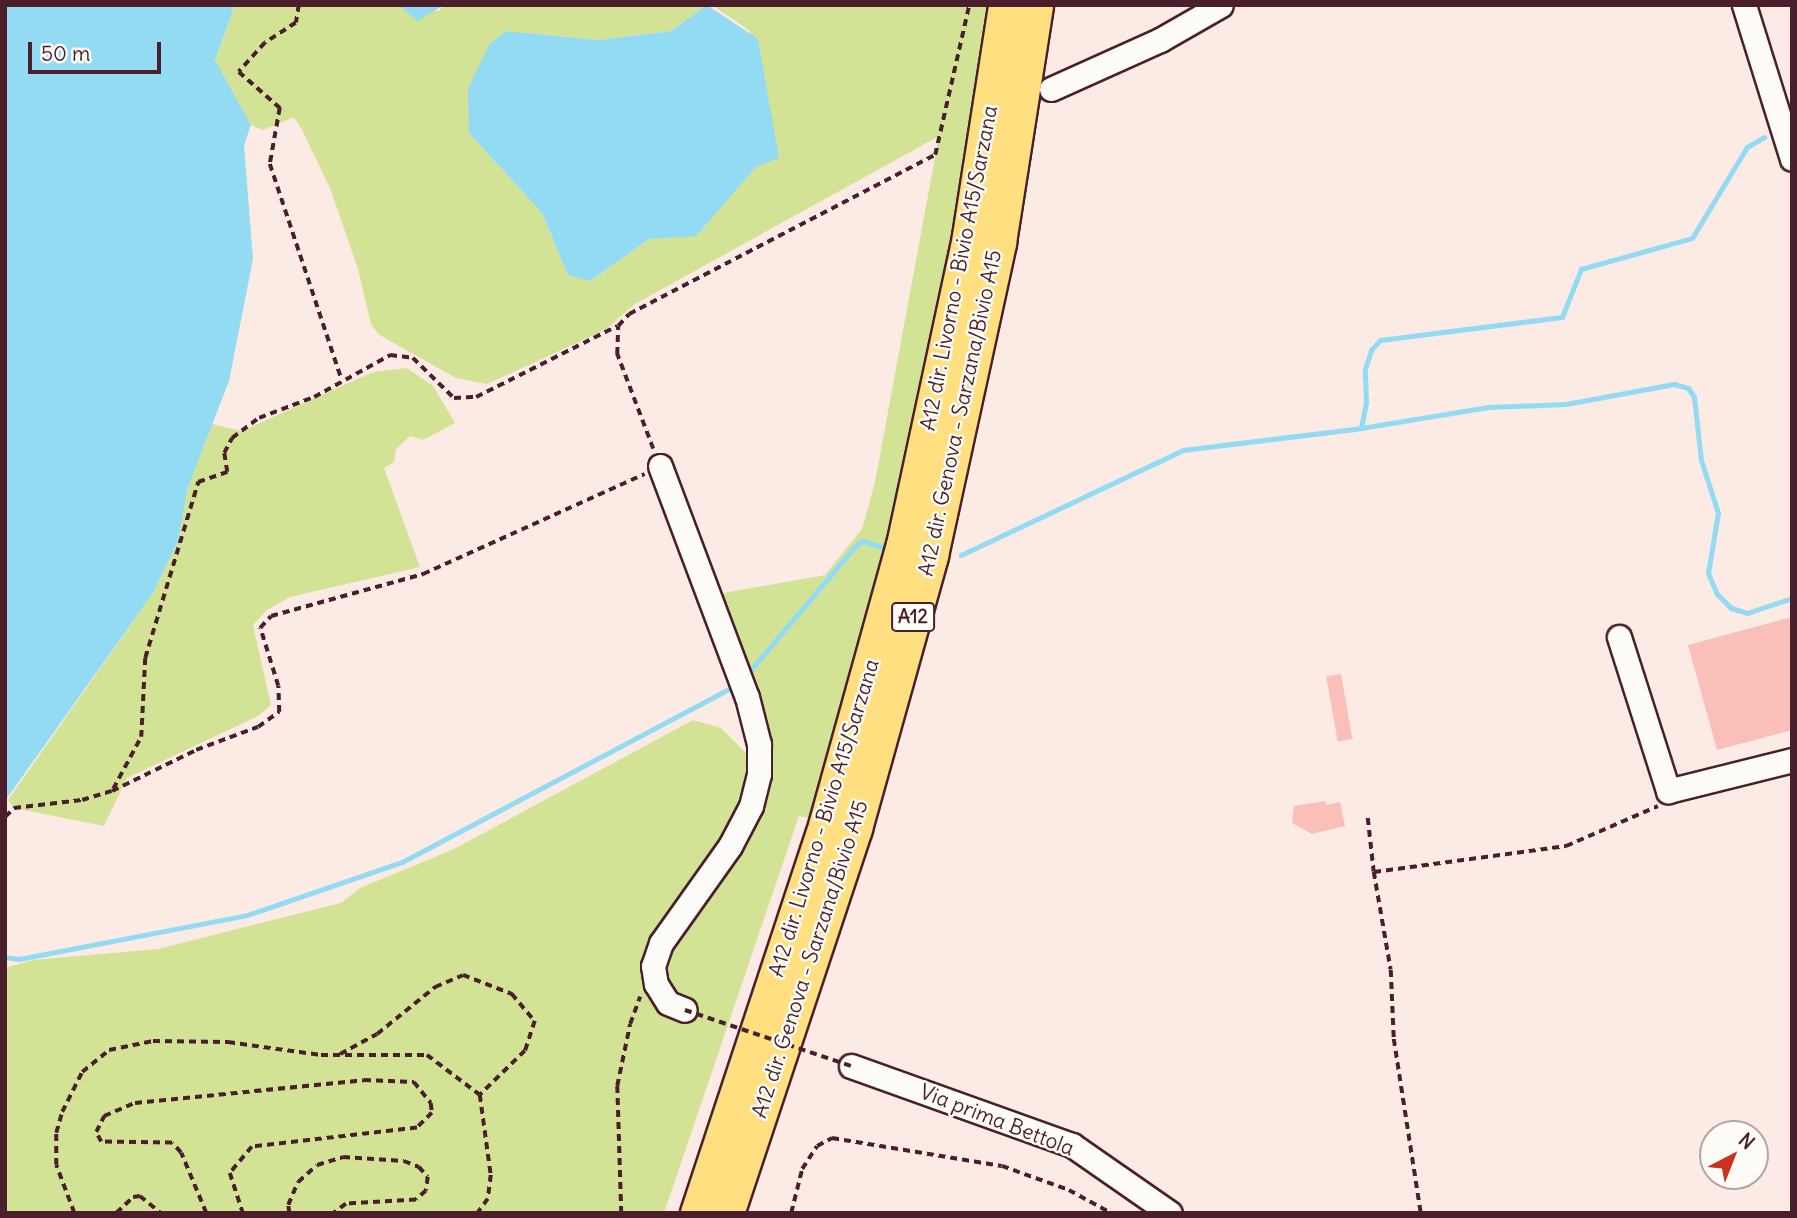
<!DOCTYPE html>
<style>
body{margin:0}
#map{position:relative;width:1797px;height:1218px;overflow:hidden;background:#fceae5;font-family:Delius,sans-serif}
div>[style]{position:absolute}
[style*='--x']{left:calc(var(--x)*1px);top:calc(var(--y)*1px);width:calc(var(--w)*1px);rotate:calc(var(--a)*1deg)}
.green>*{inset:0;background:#d3e396}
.water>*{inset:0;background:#92dbf3}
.stream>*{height:5px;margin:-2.5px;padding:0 2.5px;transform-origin:2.5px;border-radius:2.5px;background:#92dbf3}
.building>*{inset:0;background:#fbbfba;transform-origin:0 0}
.path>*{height:3.5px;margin-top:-1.75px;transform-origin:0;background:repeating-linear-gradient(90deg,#4a1f2b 0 7px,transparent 0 12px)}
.roads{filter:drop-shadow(2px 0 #4a1f2b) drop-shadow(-2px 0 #4a1f2b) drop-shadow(0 2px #4a1f2b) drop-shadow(0 -2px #4a1f2b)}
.minor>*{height:23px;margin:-11.5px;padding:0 11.5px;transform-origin:11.5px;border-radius:11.5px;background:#fdfcf7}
.highway>*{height:35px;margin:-17.5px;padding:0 17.5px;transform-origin:17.5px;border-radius:17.5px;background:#ffdf80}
.path-bridge>*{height:3.5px;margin-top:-1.75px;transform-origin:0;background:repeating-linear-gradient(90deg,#4a1f2b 0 7px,transparent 0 12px)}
span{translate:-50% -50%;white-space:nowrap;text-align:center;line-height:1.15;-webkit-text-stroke:5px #fdfcf7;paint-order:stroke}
.shield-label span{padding:2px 5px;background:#fdfcf7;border:2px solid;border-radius:5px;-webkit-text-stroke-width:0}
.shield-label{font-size:19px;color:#4a1f2b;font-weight:700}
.street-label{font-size:21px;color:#4a1f2b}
.frame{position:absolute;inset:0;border:7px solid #4a1f2b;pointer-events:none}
.north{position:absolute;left:1699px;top:1120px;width:70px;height:70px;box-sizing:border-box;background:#fdfcf7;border:2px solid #b5a4a5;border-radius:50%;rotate:42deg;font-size:19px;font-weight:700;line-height:28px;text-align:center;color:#4a1f2b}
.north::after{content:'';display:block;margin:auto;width:24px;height:32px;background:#c8321e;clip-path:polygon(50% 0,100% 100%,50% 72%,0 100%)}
.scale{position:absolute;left:28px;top:42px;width:133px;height:32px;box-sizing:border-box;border:4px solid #4a1f2b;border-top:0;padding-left:9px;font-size:21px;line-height:24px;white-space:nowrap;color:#4a1f2b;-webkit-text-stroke:5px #fdfcf7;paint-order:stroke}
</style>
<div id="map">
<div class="green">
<i style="clip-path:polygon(235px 5px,399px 5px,439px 11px,444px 5px,707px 5px,671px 31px,598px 40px,506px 31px,469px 133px,542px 213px,568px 275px,590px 281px,649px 239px,696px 235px,757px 166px,750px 31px,712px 5px,1006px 5px,827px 822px,799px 816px,664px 1213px,5px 1213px,5px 968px,33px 960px,158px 949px,341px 903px,360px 888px,454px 849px,693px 720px,721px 728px,768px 775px,772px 753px,718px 594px,825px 575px,862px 529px,875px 482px,939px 136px,635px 304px,605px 330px,487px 384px,456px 378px,378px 334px,371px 324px,358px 269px,330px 188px,302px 130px,294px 117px,263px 130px,251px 125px,215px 61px)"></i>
<i style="clip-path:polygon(407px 368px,433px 386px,455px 423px,423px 440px,410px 436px,396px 449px,394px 462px,384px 468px,420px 567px,290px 597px,267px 610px,253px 625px,271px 705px,258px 716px,127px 778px,104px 826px,14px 808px,8px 800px,153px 593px,178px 541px,188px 487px,212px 424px,242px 431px,373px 372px)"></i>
</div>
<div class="water">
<i style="clip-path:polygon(5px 5px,235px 5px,215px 60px,251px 125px,244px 145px,253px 259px,229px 381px,188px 487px,178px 541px,153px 593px,5px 801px)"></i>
<i style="clip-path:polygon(399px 5px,444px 5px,417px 21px)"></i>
<i style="clip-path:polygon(707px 5px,758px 39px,779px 158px,757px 166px,696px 236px,649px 239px,590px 281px,568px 275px,542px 213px,469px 133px,468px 89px,489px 45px,506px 31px,598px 40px,671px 31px)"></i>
</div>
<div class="stream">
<i style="--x:1361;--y:428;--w:129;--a:-9.4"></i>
<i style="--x:1488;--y:407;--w:78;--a:-2.2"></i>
<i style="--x:1566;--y:404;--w:110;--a:-10.5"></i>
<i style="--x:1674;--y:384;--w:15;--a:16"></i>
<i style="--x:1688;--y:388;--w:11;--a:56"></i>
<i style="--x:1694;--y:397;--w:63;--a:83.7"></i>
<i style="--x:1701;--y:460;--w:56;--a:72.2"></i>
<i style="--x:1718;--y:513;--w:61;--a:99.5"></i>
<i style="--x:1708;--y:573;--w:23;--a:67"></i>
<i style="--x:1717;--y:594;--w:20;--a:45"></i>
<i style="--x:1731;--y:608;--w:17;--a:17"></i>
<i style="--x:1747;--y:613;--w:47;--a:-18.4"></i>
<i style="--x:961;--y:555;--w:246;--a:-25.3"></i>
<i style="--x:1183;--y:450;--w:179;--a:-7"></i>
<i style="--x:1361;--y:428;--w:25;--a:-79"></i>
<i style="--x:1366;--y:403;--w:34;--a:-92"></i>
<i style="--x:1365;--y:369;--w:20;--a:-72"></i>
<i style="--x:1371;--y:350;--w:13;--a:-48"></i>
<i style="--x:1380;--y:340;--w:183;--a:-7.2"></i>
<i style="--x:1562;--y:317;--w:52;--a:-68.4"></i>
<i style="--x:1581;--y:269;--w:115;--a:-15.6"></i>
<i style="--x:1692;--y:238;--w:106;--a:-58.9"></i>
<i style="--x:1747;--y:147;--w:20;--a:-30"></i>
<i style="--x:748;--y:673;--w:167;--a:-49.8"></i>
<i style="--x:856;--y:545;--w:8;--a:-30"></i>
<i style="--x:863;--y:541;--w:26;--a:18"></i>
<i style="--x:5;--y:957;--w:14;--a:8"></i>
<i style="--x:19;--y:959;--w:232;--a:-10.9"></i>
<i style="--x:247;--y:915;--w:164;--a:-18.9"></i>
<i style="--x:402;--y:862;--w:374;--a:-27.9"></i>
</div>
<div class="building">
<i style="clip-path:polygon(1792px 617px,1792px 730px,1717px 750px,1688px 645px)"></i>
<i style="left:1341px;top:674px;width:66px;height:15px;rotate:80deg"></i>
<i style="clip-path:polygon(1325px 801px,1327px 805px,1340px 802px,1345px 826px,1312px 834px,1292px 823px,1294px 806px)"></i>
</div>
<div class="path">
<i style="--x:299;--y:5;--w:18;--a:99"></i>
<i style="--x:296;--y:23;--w:37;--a:147"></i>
<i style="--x:265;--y:43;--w:39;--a:132"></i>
<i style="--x:239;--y:72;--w:55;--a:41.3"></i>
<i style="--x:280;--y:108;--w:57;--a:100.1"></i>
<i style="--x:270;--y:164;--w:225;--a:71.6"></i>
<i style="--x:653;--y:449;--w:102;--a:-110.8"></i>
<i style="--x:617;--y:354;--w:28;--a:-88"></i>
<i style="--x:618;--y:326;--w:16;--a:-47"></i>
<i style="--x:629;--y:314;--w:345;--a:-27.5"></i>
<i style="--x:935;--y:155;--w:154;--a:-77.2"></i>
<i style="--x:113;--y:789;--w:59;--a:-61.7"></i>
<i style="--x:141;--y:737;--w:79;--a:-87.1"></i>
<i style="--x:145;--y:658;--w:184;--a:-73.2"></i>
<i style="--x:198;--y:482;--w:31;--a:-19"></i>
<i style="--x:227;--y:472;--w:19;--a:-99"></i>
<i style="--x:224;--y:453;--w:17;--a:-62"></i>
<i style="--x:232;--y:438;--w:34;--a:-37"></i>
<i style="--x:259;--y:418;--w:59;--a:-20.9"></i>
<i style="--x:314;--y:397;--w:87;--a:-28.9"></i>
<i style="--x:390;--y:355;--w:23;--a:7"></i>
<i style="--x:413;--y:358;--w:57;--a:44.3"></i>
<i style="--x:454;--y:398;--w:22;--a:-3"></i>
<i style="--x:476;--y:397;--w:158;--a:-26.7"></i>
<i style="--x:5;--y:817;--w:13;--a:-45"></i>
<i style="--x:14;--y:808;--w:68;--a:-6.7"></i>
<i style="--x:82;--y:800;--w:31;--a:-17"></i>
<i style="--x:112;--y:791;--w:93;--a:-26"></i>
<i style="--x:196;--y:750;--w:66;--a:-20.4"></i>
<i style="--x:258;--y:727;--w:26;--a:-36"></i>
<i style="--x:279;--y:712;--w:26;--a:-92"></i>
<i style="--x:278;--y:686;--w:61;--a:-107.2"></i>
<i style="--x:260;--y:628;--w:16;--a:-47"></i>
<i style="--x:271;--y:616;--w:158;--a:-15.4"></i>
<i style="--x:423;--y:574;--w:243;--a:-24.3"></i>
<i style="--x:1368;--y:818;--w:54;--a:83.7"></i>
<i style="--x:1374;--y:872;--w:194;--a:-7.7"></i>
<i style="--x:1566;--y:846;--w:100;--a:-23.5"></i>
<i style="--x:1374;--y:872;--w:99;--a:80.2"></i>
<i style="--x:1391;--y:970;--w:69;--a:87.5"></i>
<i style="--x:1394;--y:1039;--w:176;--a:81.2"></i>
<i style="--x:340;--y:1054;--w:42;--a:-28.4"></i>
<i style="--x:377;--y:1034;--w:75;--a:-39"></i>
<i style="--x:435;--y:987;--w:30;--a:-23"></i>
<i style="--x:463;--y:975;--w:53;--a:21.2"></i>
<i style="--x:512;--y:994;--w:35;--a:50"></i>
<i style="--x:535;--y:1021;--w:32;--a:108"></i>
<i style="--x:525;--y:1051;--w:63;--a:135.6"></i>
<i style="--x:74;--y:1213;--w:51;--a:-110.6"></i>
<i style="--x:56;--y:1165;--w:32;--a:-90"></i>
<i style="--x:56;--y:1133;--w:22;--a:-74"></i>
<i style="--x:62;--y:1112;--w:45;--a:-63.4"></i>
<i style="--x:82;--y:1072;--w:35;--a:-39"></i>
<i style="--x:109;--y:1050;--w:45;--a:-11.6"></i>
<i style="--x:153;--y:1041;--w:75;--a:0.8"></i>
<i style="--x:228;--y:1042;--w:94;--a:8"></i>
<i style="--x:321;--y:1055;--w:106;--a:0"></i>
<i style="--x:427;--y:1055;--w:66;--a:37"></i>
<i style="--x:480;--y:1095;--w:81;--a:82.2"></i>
<i style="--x:491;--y:1175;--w:24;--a:97"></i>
<i style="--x:488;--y:1199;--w:17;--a:126"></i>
<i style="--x:116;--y:1213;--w:23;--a:-43"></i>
<i style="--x:133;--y:1197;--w:7;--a:-8"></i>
<i style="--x:140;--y:1196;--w:27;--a:39"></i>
<i style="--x:206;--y:1213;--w:65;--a:-112.6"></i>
<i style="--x:181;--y:1153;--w:13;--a:-132"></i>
<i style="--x:172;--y:1143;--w:71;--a:-179.2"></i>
<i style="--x:101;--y:1142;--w:11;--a:-117"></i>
<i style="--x:96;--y:1132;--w:18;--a:-63"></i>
<i style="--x:104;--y:1116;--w:34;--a:-23"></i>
<i style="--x:135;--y:1103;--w:230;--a:-5.7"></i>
<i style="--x:364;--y:1080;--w:50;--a:2.3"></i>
<i style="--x:414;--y:1082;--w:27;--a:51"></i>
<i style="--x:431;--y:1103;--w:10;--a:84"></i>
<i style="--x:432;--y:1113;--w:21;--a:135"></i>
<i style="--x:417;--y:1128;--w:166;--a:173.4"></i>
<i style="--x:252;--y:1147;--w:34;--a:130"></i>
<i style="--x:230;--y:1173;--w:42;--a:72"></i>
<i style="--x:289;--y:1213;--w:8;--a:-97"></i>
<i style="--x:288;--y:1205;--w:25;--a:-67"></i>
<i style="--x:298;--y:1182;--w:25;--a:-42"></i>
<i style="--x:317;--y:1165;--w:27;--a:-17"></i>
<i style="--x:343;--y:1157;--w:61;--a:3.8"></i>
<i style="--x:404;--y:1161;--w:16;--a:22"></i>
<i style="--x:419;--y:1167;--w:13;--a:48"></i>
<i style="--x:428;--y:1177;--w:14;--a:98"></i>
<i style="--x:426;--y:1191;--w:13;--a:138"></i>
<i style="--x:416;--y:1200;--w:70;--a:176.7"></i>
<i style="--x:346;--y:1204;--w:15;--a:143"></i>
<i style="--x:621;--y:1213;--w:127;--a:-91.8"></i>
<i style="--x:617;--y:1086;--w:63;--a:-78.2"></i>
<i style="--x:630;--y:1024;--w:29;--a:-70"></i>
<i style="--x:791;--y:1213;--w:45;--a:-76"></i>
<i style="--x:802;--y:1169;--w:27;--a:-57"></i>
<i style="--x:817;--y:1146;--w:17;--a:-28"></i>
<i style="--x:832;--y:1138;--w:172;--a:9.4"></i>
<i style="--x:1002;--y:1166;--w:71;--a:19.7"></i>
<i style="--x:1069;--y:1190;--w:48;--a:28.7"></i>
</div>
<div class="roads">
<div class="minor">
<i style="--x:1744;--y:5;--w:161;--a:72.7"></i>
<i style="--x:1051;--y:89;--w:120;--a:-24.2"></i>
<i style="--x:1160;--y:40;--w:70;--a:-29.8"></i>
<i style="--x:660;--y:466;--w:247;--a:69.4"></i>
<i style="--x:747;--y:697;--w:49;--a:75.7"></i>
<i style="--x:759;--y:744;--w:30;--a:90"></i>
<i style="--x:759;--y:774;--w:33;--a:104"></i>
<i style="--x:751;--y:806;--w:45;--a:117.7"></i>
<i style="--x:730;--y:846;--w:119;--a:125.4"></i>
<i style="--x:661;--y:943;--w:24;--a:109"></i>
<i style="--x:653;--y:966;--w:18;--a:81"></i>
<i style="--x:656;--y:984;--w:22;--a:58"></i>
<i style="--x:668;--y:1003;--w:18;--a:22"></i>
<i style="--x:1619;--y:637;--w:162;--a:72.3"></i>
<i style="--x:1668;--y:791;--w:128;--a:-14"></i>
<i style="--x:851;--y:1066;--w:235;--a:19.7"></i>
<i style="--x:1072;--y:1145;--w:119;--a:34.8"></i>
</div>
<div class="highway">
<i style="--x:698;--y:1213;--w:412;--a:-71.7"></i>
<i style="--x:827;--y:822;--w:288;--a:-74.5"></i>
<i style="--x:904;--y:545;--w:316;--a:-77.9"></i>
<i style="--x:970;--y:236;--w:234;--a:-81.1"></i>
<i style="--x:726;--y:1213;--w:406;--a:-71.6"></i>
<i style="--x:854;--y:828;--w:283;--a:-74.4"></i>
<i style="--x:930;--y:555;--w:320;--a:-77.7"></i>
<i style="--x:998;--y:242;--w:240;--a:-81.1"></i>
</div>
</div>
<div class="path-bridge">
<i style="--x:685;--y:1010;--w:175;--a:18.6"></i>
</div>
<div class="shield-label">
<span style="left:913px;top:617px">A12</span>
</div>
<div class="street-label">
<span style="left:959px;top:268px;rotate:-79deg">A12 dir. Livorno - Bivio A15/Sarzana</span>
<span style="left:960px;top:413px;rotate:-78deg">A12 dir. Genova - Sarzana/Bivio A15</span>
<span style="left:824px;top:818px;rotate:-73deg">A12 dir. Livorno - Bivio A15/Sarzana</span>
<span style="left:810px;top:959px;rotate:-72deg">A12 dir. Genova - Sarzana/Bivio A15</span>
<span style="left:997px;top:1120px;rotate:21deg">Via prima Bettola</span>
</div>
<div class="frame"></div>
<div class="north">N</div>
<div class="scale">50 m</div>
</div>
